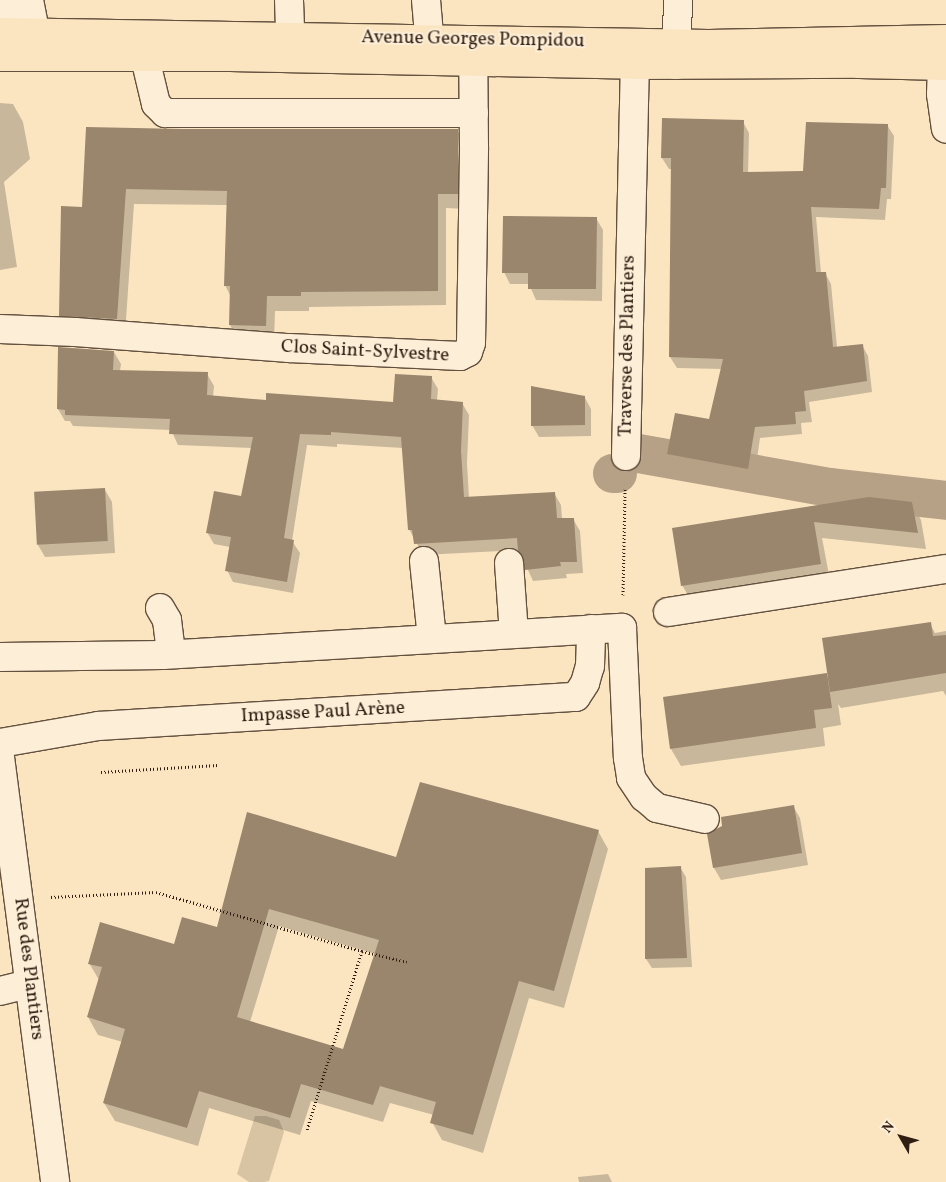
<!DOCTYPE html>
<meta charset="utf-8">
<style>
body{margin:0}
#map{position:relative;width:946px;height:1182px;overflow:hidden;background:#fbe5c1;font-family:Vollkorn,serif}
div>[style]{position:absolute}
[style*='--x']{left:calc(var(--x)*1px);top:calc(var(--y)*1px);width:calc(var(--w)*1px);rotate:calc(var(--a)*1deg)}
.green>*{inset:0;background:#d8c3a3}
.shadow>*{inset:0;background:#0003}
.canal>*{height:39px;margin:-19.5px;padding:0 19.5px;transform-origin:19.5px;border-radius:19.5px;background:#b6a186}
.building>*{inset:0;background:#9a856d;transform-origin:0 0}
.path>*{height:3px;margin-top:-1.5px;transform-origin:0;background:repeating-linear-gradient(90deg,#301e12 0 1px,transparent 0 3.5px)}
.roads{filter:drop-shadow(1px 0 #63503e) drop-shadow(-1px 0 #63503e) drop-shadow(0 1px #63503e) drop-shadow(0 -1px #63503e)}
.minor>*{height:28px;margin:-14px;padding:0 14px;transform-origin:14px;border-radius:14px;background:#fceed7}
.major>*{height:28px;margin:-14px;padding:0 14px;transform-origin:14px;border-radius:14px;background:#fbe5c1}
span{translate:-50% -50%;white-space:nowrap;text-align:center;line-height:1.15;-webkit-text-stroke:4px #fceed7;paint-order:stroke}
.street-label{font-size:19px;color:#301e12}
.north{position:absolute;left:876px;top:1112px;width:50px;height:50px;-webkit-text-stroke:4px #fceed7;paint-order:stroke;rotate:308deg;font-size:14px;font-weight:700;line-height:20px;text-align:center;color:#301e12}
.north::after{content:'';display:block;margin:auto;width:18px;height:22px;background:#301e12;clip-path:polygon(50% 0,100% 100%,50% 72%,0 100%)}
</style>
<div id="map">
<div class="green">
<i style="clip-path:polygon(255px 1116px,266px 1116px,279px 1120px,284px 1132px,269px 1181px,264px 1182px,249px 1182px,237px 1174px)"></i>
</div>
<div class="shadow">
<i style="clip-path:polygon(0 103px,13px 104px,23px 122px,30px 159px,4px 182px,17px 267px,0 270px)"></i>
<i style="clip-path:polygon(743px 122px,749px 133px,748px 174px,804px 172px,887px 125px,894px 136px,891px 199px,887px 199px,885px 220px,816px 217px,821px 273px,825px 273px,831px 284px,837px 347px,862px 345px,868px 356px,872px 392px,809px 402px,812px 422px,801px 423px,802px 434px,760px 438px,754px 480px,675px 465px,669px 454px,710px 421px,722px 369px,677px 368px,670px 357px,672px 169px,669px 169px,662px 158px)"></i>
<i style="clip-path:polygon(457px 130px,466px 145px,466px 209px,446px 208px,446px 305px,309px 307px,309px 311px,275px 311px,274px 341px,239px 340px,230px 325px,231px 297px,225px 285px,227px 205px,134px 204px,125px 334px,69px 330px,60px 315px,83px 208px,183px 131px)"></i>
<i style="clip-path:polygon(596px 218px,603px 230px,602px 301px,536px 300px,529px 284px,510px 284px,504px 272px)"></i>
<i style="clip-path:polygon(114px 352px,121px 364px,120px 371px,207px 374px,214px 386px,213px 397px,267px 401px,394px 403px,431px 377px,438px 389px,437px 400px,462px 403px,469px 415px,467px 463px,469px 498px,554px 493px,561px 505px,562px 519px,573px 519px,580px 531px,583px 573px,566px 574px,567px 578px,533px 581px,519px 550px,423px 555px,409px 529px,403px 448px,337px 444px,337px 447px,307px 445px,292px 541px,300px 553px,293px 593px,233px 582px,227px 570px,230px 547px,214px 544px,207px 532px,242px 498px,252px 448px,178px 445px,171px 430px,73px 426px,70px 421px,65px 421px,58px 409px)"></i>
<i style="clip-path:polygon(585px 398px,591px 409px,591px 436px,539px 437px,532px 425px)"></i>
<i style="clip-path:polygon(105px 490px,112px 502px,115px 553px,45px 557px,38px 545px)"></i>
<i style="clip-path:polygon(912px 503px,921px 520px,926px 549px,822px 538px,830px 580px,692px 602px,682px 585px,674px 529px)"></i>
<i style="clip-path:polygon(930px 624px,935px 633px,946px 631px,946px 696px,943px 691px,841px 708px,838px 704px,841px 725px,823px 728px,825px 746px,681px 766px,671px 749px,826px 674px,829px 679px)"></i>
<i style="clip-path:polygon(793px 806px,800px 818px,808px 865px,721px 880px,714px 868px)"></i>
<i style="clip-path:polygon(evenodd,598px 831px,608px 849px,564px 1008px,529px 998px,483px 1153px,442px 1140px,432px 1122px,434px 1115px,390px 1103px,383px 1122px,311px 1101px,300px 1135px,209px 1108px,198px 1146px,115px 1121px,104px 1103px,123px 1042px,98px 1035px,88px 1017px,99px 980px,89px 963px,175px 945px,397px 859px,598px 831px,279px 926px,376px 954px,344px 1051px,250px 1022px,279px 926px)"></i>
<i style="clip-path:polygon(680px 867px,686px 877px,692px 967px,652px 968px,646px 959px)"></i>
<i style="clip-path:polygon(608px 1174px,612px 1182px,579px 1182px,578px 1177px)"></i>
</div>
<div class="canal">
<i style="--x:638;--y:453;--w:194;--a:10.1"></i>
<i style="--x:829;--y:487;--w:118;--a:6.3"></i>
<i style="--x:612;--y:473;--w:5;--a:0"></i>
</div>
<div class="building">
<i style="clip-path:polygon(662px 118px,744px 120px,743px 172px,803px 171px,806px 122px,888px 124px,886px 188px,881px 188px,879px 209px,811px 207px,816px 272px,826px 272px,833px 347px,863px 344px,867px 381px,804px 391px,806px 411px,795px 412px,796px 424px,755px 427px,748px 469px,667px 454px,675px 413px,709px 419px,723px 359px,669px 357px,671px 158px,661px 158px)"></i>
<i style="clip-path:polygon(86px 127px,183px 129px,458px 129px,458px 194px,438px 194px,438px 291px,301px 292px,301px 296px,267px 296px,266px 326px,229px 325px,230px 286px,224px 286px,227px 191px,126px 189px,117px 319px,59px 316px,61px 206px,82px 207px)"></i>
<i style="clip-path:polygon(503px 216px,597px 217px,596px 289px,528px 289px,528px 273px,502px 273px)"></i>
<i style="clip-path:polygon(58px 347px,114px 351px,113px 370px,208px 372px,207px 395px,266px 400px,266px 393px,393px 402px,395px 374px,432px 376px,431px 399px,463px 402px,461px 451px,464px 497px,555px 492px,557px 518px,574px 518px,577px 562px,560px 562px,561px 566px,525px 570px,522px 555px,518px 551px,517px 538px,414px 544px,412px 530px,408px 530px,401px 437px,331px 432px,331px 435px,300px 434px,284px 538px,294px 540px,287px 582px,225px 571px,231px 537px,206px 533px,214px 491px,241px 496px,253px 437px,169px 434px,170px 419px,65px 415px,65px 410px,57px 409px)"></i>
<i style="clip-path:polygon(531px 386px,585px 396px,585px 425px,531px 426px)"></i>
<i style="left:105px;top:488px;width:53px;height:71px;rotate:87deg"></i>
<i style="clip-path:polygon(869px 497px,912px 502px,918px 533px,814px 522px,821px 564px,681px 586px,672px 528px)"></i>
<i style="clip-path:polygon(931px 622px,933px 636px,946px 635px,946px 673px,830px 692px,822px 638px)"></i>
<i style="clip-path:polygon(827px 673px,832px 708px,814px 710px,816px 728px,670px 749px,663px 697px)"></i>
<i style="clip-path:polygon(evenodd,420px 782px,599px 830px,554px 991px,519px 981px,473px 1135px,430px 1123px,436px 1102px,380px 1086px,373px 1105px,301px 1084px,290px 1118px,199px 1091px,187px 1128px,103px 1103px,125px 1029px,87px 1017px,102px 967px,88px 964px,100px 922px,174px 944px,182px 917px,217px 927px,247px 812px,396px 857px,420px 782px,269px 909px,379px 940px,343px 1049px,237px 1017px,269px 909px)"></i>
<i style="clip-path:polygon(794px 805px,802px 853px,713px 868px,707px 834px,722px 826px,721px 817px)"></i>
<i style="clip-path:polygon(681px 866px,687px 958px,645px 959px,645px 868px)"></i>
</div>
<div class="path">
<i style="--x:623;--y:595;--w:106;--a:-88.9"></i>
<i style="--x:101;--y:772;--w:117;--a:-3.4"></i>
<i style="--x:51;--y:897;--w:105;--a:-2.7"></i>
<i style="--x:156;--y:892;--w:214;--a:16"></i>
<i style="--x:362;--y:951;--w:187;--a:107.1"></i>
<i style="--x:362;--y:951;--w:46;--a:13.7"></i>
</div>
<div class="roads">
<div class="minor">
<i style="--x:9;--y:0;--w:33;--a:78"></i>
<i style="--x:29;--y:0;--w:33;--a:79"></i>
<i style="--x:289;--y:0;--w:38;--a:88"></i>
<i style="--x:426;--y:0;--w:38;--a:85"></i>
<i style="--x:946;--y:56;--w:11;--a:112"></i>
<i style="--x:942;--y:66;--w:28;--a:92"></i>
<i style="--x:941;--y:94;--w:35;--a:82"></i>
<i style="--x:145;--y:58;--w:47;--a:76.6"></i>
<i style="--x:156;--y:104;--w:13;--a:45"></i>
<i style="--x:165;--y:113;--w:309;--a:0"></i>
<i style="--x:676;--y:65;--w:65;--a:-88.2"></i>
<i style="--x:0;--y:329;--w:75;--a:2.3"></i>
<i style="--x:75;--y:332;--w:215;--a:4.3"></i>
<i style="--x:289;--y:348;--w:171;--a:2.7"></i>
<i style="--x:460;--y:356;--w:9;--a:-27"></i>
<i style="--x:468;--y:352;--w:9;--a:-72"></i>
<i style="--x:471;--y:343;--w:196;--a:-89.1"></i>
<i style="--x:474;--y:147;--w:107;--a:-90.5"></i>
<i style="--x:626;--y:456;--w:391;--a:-88.7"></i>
<i style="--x:424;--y:561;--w:78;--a:84.1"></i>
<i style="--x:509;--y:563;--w:71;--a:86"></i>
<i style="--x:160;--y:608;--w:14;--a:60"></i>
<i style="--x:167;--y:620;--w:34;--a:83"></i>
<i style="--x:668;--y:612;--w:281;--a:-8.8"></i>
<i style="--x:0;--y:657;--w:163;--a:-0.7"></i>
<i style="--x:163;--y:655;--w:460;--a:-3.4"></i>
<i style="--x:622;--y:628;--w:130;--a:87.4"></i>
<i style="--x:628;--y:758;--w:20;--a:81"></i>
<i style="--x:631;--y:778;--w:23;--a:56"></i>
<i style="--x:644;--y:797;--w:17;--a:40"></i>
<i style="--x:657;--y:808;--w:49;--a:12.9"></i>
<i style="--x:0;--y:743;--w:99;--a:-9.8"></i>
<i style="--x:98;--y:726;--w:479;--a:-3.5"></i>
<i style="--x:576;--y:697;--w:17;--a:-57"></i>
<i style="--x:585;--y:683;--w:18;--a:-74"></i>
<i style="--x:590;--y:666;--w:37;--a:-88"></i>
<i style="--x:0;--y:757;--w:429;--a:82.6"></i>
<i style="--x:0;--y:991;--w:30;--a:-14"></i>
</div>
<div class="major">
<i style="--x:0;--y:32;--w:709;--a:0.97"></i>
<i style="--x:709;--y:44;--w:237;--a:-1.2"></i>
<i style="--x:0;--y:57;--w:230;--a:0"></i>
<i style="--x:230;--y:57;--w:405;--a:1.1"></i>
<i style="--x:635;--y:65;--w:224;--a:-0.3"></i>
<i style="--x:859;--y:64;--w:87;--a:1.3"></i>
</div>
</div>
<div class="street-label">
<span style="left:473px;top:40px;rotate:1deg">Avenue Georges Pompidou</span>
<span style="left:628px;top:346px;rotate:-89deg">Traverse des Plantiers</span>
<span style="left:365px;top:352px;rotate:3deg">Clos Saint-Sylvestre</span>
<span style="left:323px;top:713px;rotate:-3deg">Impasse Paul Arène</span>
<span style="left:28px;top:969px;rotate:83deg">Rue des Plantiers</span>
</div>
<div class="north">N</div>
</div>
